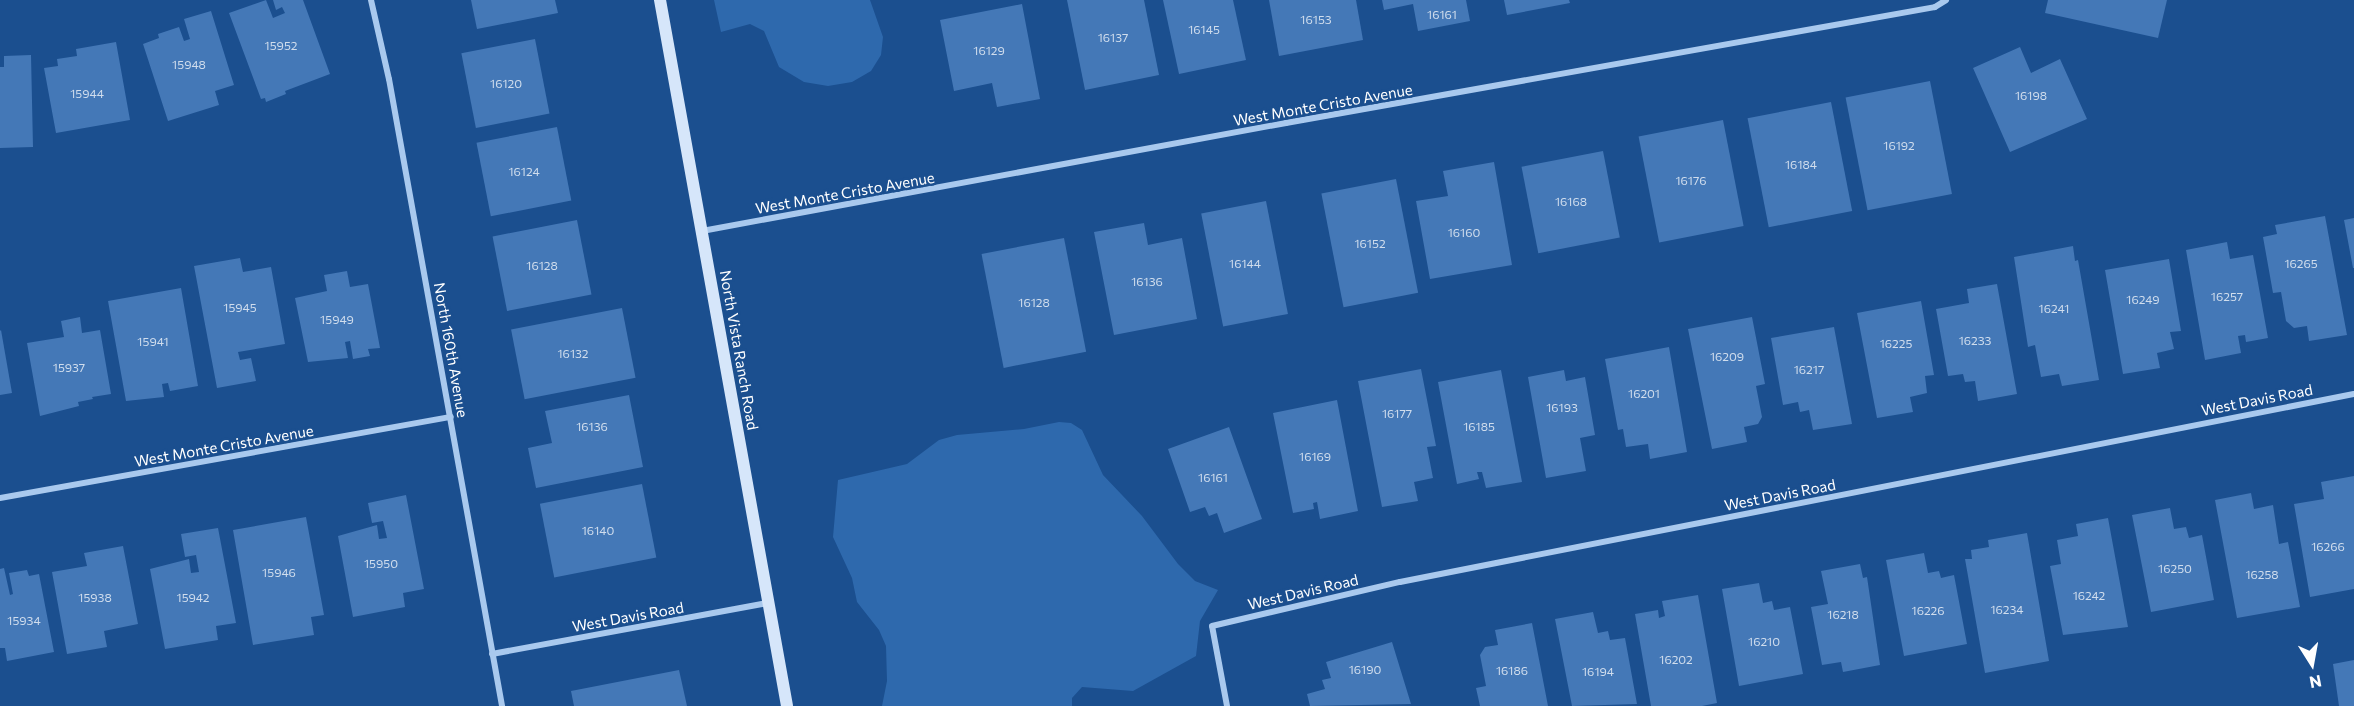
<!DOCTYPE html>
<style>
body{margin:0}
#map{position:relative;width:2354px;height:706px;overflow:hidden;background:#1b4f8f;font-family:Commissioner,sans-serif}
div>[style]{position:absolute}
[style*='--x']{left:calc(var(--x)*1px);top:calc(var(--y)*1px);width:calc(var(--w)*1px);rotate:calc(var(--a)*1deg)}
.green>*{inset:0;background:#2e69ad}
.building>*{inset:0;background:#4478b7;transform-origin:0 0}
.street>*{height:6px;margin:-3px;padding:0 3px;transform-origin:3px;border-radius:3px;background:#a9c9ee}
.secondary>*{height:12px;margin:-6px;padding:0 6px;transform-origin:6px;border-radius:6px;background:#d6e6fa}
span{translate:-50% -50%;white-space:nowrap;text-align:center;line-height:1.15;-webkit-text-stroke:5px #1b4f8f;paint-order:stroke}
.number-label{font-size:12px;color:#d0dded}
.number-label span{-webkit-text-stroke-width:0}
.street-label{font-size:15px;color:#fff}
.north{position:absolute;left:2282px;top:634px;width:60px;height:60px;-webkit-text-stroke:4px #1b4f8f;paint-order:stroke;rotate:169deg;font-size:16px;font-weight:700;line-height:24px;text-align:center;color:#fff}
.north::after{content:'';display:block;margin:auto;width:21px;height:27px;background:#fff;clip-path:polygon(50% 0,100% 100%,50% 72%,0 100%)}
</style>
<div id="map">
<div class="green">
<i style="clip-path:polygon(714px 0,870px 0,883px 37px,881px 55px,871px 71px,852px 82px,828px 86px,804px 82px,779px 67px,764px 31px,750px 24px,721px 32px)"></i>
<i style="clip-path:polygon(1059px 422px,1071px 423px,1082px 430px,1103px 475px,1142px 516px,1178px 564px,1195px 581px,1218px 590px,1200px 621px,1196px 656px,1133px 691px,1082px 687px,1072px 698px,1072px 706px,882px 706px,887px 681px,886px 646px,879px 630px,857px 602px,852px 578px,833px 537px,838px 480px,907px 464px,939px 440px,957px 435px,1024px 429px)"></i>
</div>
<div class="building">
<i style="clip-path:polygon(266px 0,273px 18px,285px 13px,282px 7px,276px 10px,273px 0,303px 0,330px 74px,285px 91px,286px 94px,266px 102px,265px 98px,261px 99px,229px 13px)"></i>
<i style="clip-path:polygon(471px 0,555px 0,558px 13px,477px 29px)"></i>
<i style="clip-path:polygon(1067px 0,1144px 0,1159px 75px,1085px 90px)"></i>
<i style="clip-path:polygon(1163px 0,1233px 0,1246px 60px,1179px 74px)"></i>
<i style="clip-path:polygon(1269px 0,1356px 0,1363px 40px,1279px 56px)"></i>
<i style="clip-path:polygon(1382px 0,1466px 0,1470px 21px,1418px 31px,1413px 4px,1384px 10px)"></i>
<i style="clip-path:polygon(1504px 0,1569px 0,1570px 3px,1507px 15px)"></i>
<i style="clip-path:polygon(2048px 0,2167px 0,2158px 38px,2045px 13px)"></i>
<i style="clip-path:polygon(1022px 4px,1040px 99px,997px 107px,992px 83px,954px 91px,940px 20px)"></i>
<i style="clip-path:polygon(211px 11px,234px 85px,215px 91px,219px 105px,168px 121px,143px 44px,159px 38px,158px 34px,179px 27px,184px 41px,190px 39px,184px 19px)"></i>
<i style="left:535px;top:39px;width:76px;height:75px;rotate:79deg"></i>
<i style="clip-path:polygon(116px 42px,130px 120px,56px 133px,44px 68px,58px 66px,57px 59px,77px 56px,76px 49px)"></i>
<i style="clip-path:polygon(2020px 47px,2031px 73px,2060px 59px,2087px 119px,2010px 152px,1973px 68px)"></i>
<i style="clip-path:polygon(31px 55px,33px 147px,0 148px,0 67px,4px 67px,4px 56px)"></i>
<i style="left:1930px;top:81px;width:115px;height:86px;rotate:79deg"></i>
<i style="left:1831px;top:102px;width:111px;height:85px;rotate:79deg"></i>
<i style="left:1723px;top:120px;width:108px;height:86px;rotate:79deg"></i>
<i style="left:557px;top:127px;width:75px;height:82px;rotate:79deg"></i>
<i style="left:1603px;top:151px;width:88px;height:83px;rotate:79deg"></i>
<i style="clip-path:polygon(1494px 162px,1512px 265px,1430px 279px,1416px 201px,1448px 196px,1443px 171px)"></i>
<i style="left:1396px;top:179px;width:116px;height:76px;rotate:79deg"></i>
<i style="left:1266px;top:201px;width:115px;height:66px;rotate:79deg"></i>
<i style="clip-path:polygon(2325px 216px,2347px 335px,2309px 341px,2307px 326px,2294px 328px,2286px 321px,2281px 292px,2273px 293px,2263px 237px,2277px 234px,2275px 225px)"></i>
<i style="clip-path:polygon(2354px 218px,2354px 268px,2353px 268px,2344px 220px)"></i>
<i style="left:577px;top:220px;width:76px;height:86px;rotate:79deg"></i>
<i style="clip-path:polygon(1144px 223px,1148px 245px,1182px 238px,1197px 319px,1114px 335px,1094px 232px)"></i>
<i style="left:1064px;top:238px;width:116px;height:84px;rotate:79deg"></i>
<i style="clip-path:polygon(2227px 242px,2230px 259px,2253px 255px,2268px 338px,2246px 342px,2245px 335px,2238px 336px,2241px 353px,2205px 360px,2186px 250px)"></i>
<i style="clip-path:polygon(2073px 246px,2075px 261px,2078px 260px,2099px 380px,2062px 386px,2059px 374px,2041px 377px,2035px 345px,2028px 347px,2014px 257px)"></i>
<i style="clip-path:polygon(240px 258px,243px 272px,271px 267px,285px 344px,238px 352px,240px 360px,251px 358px,256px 381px,217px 388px,194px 266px)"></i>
<i style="clip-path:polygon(2169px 259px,2181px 331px,2170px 332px,2174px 349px,2157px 353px,2160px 368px,2123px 374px,2105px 270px)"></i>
<i style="clip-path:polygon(347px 271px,350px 287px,368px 284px,380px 348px,368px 349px,370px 356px,353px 359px,350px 341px,345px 342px,348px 358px,308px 362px,295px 298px,327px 291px,324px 275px)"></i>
<i style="clip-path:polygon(1997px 284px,2017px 394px,1978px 401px,1975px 381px,1965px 382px,1963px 374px,1948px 376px,1936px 309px,1969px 303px,1967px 289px)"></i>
<i style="clip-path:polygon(181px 288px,198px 386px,170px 391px,168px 383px,162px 384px,164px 397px,126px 401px,108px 301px)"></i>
<i style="clip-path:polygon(1921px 301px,1934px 375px,1925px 376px,1927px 393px,1910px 397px,1913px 412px,1877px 418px,1857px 313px)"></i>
<i style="left:622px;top:308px;width:71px;height:113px;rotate:79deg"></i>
<i style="clip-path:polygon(80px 317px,82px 333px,100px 330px,111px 394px,92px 397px,93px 399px,78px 402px,79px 406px,40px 416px,27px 343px,64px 337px,61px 321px)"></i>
<i style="clip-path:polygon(1752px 317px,1765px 384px,1756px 386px,1762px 417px,1758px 424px,1744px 427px,1747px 442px,1712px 449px,1688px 329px)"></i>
<i style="clip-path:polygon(1834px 327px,1852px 424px,1813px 430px,1809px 410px,1800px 412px,1798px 402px,1783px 405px,1771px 338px)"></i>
<i style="clip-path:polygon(1px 330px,12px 393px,0 395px,0 331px)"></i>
<i style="clip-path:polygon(1669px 347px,1687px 452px,1650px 459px,1648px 444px,1626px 447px,1623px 429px,1618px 430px,1605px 359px)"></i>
<i style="clip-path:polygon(1421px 369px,1436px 446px,1427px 447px,1433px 478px,1414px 482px,1418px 501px,1382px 507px,1358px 381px)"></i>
<i style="clip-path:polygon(1501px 370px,1522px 482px,1486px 488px,1482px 472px,1477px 472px,1479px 479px,1457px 484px,1438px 382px)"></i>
<i style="clip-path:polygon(1564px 370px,1566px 381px,1585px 377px,1595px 435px,1580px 438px,1586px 471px,1546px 478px,1528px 377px)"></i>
<i style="clip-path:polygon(629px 395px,643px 467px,536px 488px,528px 448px,552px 443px,545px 411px)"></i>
<i style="clip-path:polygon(1337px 400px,1358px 511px,1320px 519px,1317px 502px,1313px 503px,1314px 509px,1293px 513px,1273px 413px)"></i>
<i style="clip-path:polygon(1229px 427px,1262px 519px,1224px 533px,1217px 513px,1209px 516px,1205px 507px,1190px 512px,1168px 449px)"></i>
<i style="clip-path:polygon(2354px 476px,2354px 589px,2310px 597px,2294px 504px,2324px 499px,2321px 482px)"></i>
<i style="left:642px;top:484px;width:75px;height:104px;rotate:79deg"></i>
<i style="clip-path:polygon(2251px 493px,2254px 509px,2273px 505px,2279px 544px,2288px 542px,2300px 607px,2237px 618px,2215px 500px)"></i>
<i style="clip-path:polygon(406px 495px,424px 589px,403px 593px,405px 607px,353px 617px,338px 536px,377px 525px,379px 539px,387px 538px,383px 521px,372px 523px,368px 503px)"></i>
<i style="clip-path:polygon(2170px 508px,2174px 529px,2186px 527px,2189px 538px,2202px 535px,2214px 600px,2151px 612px,2132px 515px)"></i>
<i style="clip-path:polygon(306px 517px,324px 615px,311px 617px,314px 635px,253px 645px,233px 530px)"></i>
<i style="clip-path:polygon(2108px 518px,2128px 627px,2063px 635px,2050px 566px,2061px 564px,2057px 540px,2078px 536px,2076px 524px)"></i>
<i style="clip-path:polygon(218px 528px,236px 623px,216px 626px,218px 640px,165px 649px,150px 569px,189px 559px,191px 573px,199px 572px,196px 555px,185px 557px,181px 534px)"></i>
<i style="clip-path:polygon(2027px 533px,2049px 661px,1985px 673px,1965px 559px,1972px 559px,1971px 550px,1989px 547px,1988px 540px)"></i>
<i style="clip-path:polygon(123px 546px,138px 624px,104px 631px,107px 647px,67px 654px,52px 572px,87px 566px,84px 553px)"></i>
<i style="clip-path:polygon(1924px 553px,1928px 573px,1939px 571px,1941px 578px,1954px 575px,1967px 644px,1904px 656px,1886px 560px)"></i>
<i style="clip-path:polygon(1860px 564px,1863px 578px,1867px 577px,1880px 665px,1843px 672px,1841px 662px,1822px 665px,1811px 607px,1828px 604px,1821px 571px)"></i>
<i style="clip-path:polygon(4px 568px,10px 595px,13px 594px,9px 573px,27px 570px,29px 576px,39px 574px,54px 652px,7px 661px,5px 648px,0 648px,0 569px)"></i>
<i style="clip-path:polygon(1759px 583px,1763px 603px,1772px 601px,1774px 610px,1790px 607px,1803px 674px,1739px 686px,1722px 589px)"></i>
<i style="clip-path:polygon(1698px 595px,1717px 703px,1702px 706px,1651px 706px,1635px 614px,1658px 610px,1659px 618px,1665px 616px,1662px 601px)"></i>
<i style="clip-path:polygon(1593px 612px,1598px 633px,1608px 631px,1610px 640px,1625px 638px,1637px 704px,1572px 706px,1555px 619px)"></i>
<i style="clip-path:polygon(1532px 623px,1548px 706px,1480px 706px,1476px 688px,1486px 686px,1480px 655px,1485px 647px,1498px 645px,1495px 630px)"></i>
<i style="clip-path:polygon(1392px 642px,1411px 704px,1310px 706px,1307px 694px,1325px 689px,1322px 680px,1331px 678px,1326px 662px)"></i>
<i style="clip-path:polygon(2354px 660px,2354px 706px,2339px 706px,2333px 664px)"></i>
<i style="clip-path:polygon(679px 670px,687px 706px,574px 706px,571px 691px)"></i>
</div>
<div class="street">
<i style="--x:371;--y:0;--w:81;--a:77.2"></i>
<i style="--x:389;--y:79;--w:637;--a:79.78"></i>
<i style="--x:702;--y:231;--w:594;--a:-10.48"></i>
<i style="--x:1286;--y:123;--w:659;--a:-10.13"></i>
<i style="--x:1935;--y:7;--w:13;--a:-32"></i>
<i style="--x:0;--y:498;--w:458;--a:-10.2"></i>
<i style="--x:492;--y:654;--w:281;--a:-10.5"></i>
<i style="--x:1227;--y:706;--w:81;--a:-100.6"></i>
<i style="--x:1212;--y:626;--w:193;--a:-13.2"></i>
<i style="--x:1400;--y:582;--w:972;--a:-11.15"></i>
</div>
<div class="secondary">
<i style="--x:660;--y:0;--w:717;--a:79.8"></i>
</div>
<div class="number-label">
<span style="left:1442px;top:15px">16161</span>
<span style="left:1316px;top:20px">16153</span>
<span style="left:1204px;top:30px">16145</span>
<span style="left:1113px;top:38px">16137</span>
<span style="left:281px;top:46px">15952</span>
<span style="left:989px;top:51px">16129</span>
<span style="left:189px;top:65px">15948</span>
<span style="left:506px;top:84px">16120</span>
<span style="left:87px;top:94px">15944</span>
<span style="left:2031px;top:96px">16198</span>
<span style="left:1899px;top:146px">16192</span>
<span style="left:1801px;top:165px">16184</span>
<span style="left:524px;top:172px">16124</span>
<span style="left:1691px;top:181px">16176</span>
<span style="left:1571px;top:202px">16168</span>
<span style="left:1464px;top:233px">16160</span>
<span style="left:1370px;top:244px">16152</span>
<span style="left:1245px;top:264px">16144</span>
<span style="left:2301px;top:264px">16265</span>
<span style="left:542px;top:266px">16128</span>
<span style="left:1147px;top:282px">16136</span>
<span style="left:2227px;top:297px">16257</span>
<span style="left:2143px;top:300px">16249</span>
<span style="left:1034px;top:303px">16128</span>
<span style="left:240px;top:308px">15945</span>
<span style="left:2054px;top:309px">16241</span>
<span style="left:337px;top:320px">15949</span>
<span style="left:1975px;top:341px">16233</span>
<span style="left:153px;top:342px">15941</span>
<span style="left:1896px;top:344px">16225</span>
<span style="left:573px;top:354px">16132</span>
<span style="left:1727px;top:357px">16209</span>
<span style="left:69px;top:368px">15937</span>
<span style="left:1809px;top:370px">16217</span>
<span style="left:1644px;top:394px">16201</span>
<span style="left:1562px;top:408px">16193</span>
<span style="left:1397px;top:414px">16177</span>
<span style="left:592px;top:427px">16136</span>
<span style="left:1479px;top:427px">16185</span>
<span style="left:1315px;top:457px">16169</span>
<span style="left:1213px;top:478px">16161</span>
<span style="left:598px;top:531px">16140</span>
<span style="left:2328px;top:547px">16266</span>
<span style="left:381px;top:564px">15950</span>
<span style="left:2175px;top:569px">16250</span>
<span style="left:279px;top:573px">15946</span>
<span style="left:2262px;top:575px">16258</span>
<span style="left:2089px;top:596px">16242</span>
<span style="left:95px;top:598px">15938</span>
<span style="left:193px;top:598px">15942</span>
<span style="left:2007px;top:610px">16234</span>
<span style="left:1928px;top:611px">16226</span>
<span style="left:1843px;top:615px">16218</span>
<span style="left:24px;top:621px">15934</span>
<span style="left:1764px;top:642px">16210</span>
<span style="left:1676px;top:660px">16202</span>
<span style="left:1365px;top:670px">16190</span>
<span style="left:1512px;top:671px">16186</span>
<span style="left:1598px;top:672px">16194</span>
</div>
<div class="street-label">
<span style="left:1323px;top:105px;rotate:-10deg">West Monte Cristo Avenue</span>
<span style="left:845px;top:193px;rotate:-10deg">West Monte Cristo Avenue</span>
<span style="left:451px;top:350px;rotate:80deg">North 160th Avenue</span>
<span style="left:739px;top:350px;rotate:80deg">North Vista Ranch Road</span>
<span style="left:2257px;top:400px;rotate:-11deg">West Davis Road</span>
<span style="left:224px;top:446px;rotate:-10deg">West Monte Cristo Avenue</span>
<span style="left:1780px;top:495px;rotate:-11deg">West Davis Road</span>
<span style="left:1303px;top:592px;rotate:-13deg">West Davis Road</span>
<span style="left:628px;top:617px;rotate:-10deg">West Davis Road</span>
</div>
<div class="north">N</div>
</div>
